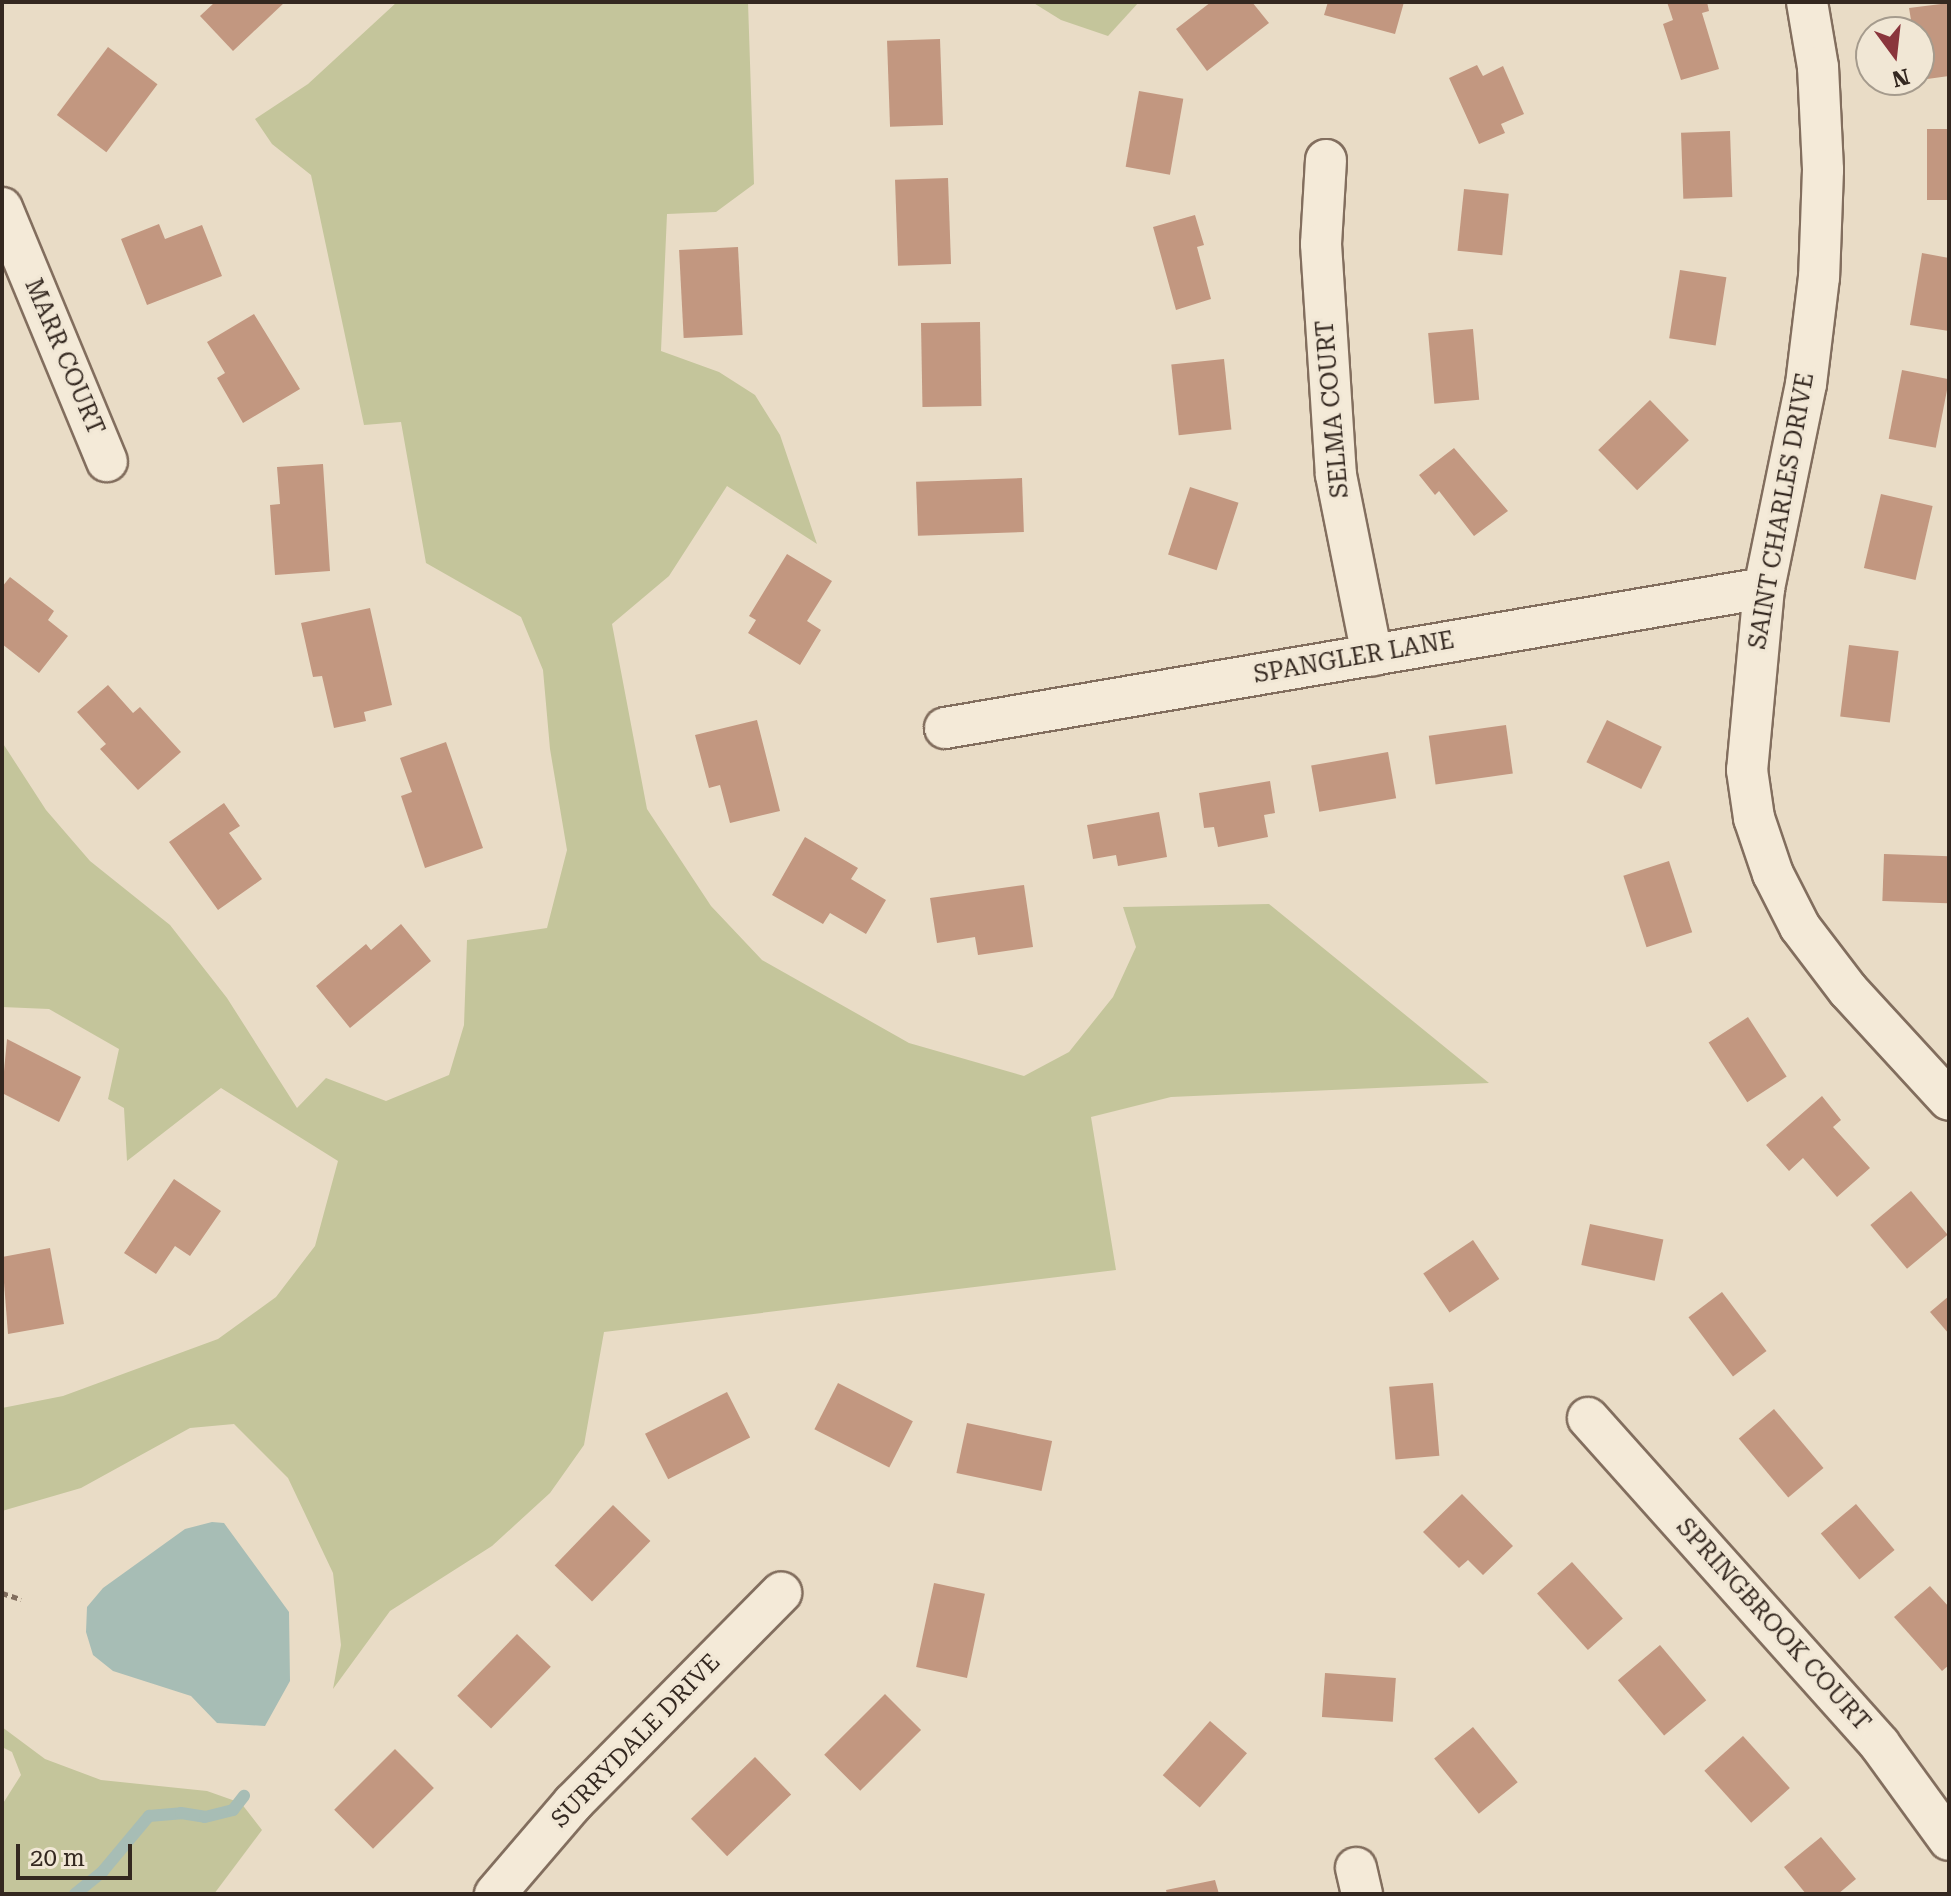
<!DOCTYPE html>
<style>
body{margin:0}
#map{position:relative;width:1951px;height:1896px;overflow:hidden;background:#e9dcc6;font-family:"Roboto Serif",serif}
div>[style]{position:absolute}
[style*='--x']{left:calc(var(--x)*1px);top:calc(var(--y)*1px);width:calc(var(--w)*1px);rotate:calc(var(--a)*1deg)}
.green>*{inset:0;background:#c4c59b}
.water>*{inset:0;background:#a7bdb5}
.stream>*{height:12px;margin:-6px;padding:0 6px;transform-origin:6px;border-radius:6px;background:#a7bdb5}
.building>*{inset:0;background:#c29780;transform-origin:0 0}
.path>*{height:5px;margin-top:-2.5px;transform-origin:0;background:repeating-linear-gradient(90deg,#826e5e 0 6px,transparent 0 10px)}
.roads{filter:drop-shadow(2px 0 #826e5e) drop-shadow(-2px 0 #826e5e) drop-shadow(0 2px #826e5e) drop-shadow(0 -2px #826e5e)}
.street>*{height:40px;margin:-20px;padding:0 20px;transform-origin:20px;border-radius:20px;background:#f4ead8}
span{translate:-50% -50%;white-space:nowrap;text-align:center;line-height:1.15;-webkit-text-stroke:6px #f1e7d5;paint-order:stroke}
.street-label{font-size:24px;color:#342820}
.frame{position:absolute;inset:0;border:4px solid #342820;pointer-events:none}
.north{position:absolute;left:1855px;top:16px;width:80px;height:80px;box-sizing:border-box;background:#f1e7d5;border:2px solid #a59b8d;border-radius:50%;rotate:165deg;font-size:22px;font-weight:700;line-height:32px;text-align:center;color:#342820}
.north::after{content:'';display:block;margin:auto;width:28px;height:36px;background:#8a353c;clip-path:polygon(50% 0,100% 100%,50% 72%,0 100%)}
.scale{position:absolute;left:16px;top:1844px;width:116px;height:36px;box-sizing:border-box;border:4px solid #342820;border-top:0;padding-left:10px;font-size:24px;line-height:28px;white-space:nowrap;color:#342820;-webkit-text-stroke:6px #f1e7d5;paint-order:stroke}
</style>
<div id="map">
<div class="green">
<i style="clip-path:polygon(397px 2px,748px 2px,754px 184px,716px 212px,667px 214px,661px 351px,719px 372px,755px 395px,780px 435px,817px 544px,727px 486px,669px 576px,612px 624px,647px 809px,711px 906px,762px 960px,909px 1043px,1024px 1076px,1069px 1052px,1113px 997px,1136px 947px,1123px 907px,1269px 904px,1489px 1083px,1171px 1097px,1091px 1117px,1116px 1270px,604px 1332px,584px 1445px,550px 1493px,492px 1546px,390px 1611px,333px 1689px,341px 1645px,333px 1573px,288px 1478px,234px 1424px,190px 1428px,81px 1488px,2px 1511px,2px 1408px,63px 1396px,218px 1339px,276px 1297px,315px 1246px,338px 1161px,221px 1088px,127px 1161px,124px 1108px,108px 1099px,119px 1049px,49px 1009px,2px 1007px,2px 742px,46px 810px,90px 861px,170px 925px,227px 998px,297px 1108px,326px 1078px,386px 1101px,449px 1075px,464px 1025px,467px 940px,547px 928px,567px 850px,550px 749px,543px 670px,521px 617px,426px 563px,401px 422px,364px 425px,311px 175px,272px 144px,255px 119px,308px 84px)"></i>
<i style="clip-path:polygon(1032px 2px,1139px 2px,1108px 36px,1061px 20px)"></i>
<i style="clip-path:polygon(2px 1727px,45px 1759px,101px 1780px,207px 1791px,241px 1803px,262px 1830px,214px 1894px,2px 1894px,2px 1805px,21px 1775px,12px 1752px,2px 1747px)"></i>
</div>
<div class="water">
<i style="clip-path:polygon(212px 1522px,224px 1523px,289px 1612px,290px 1681px,265px 1726px,217px 1723px,191px 1696px,113px 1671px,93px 1655px,86px 1632px,87px 1607px,103px 1588px,185px 1529px)"></i>
</div>
<div class="stream">
<i style="--x:75;--y:1894;--w:36;--a:-39"></i>
<i style="--x:103;--y:1871;--w:72;--a:-50.1"></i>
<i style="--x:149;--y:1816;--w:32;--a:-5"></i>
<i style="--x:181;--y:1813;--w:24;--a:9"></i>
<i style="--x:205;--y:1817;--w:29;--a:-14"></i>
<i style="--x:233;--y:1810;--w:18;--a:-52"></i>
</div>
<div class="building">
<i style="clip-path:polygon(215px 2px,285px 2px,233px 51px,200px 16px)"></i>
<i style="clip-path:polygon(1211px 2px,1252px 2px,1269px 23px,1207px 71px,1176px 29px)"></i>
<i style="clip-path:polygon(1328px 2px,1404px 2px,1395px 34px,1324px 15px)"></i>
<i style="clip-path:polygon(1667px 2px,1707px 2px,1709px 11px,1702px 13px,1719px 69px,1681px 80px,1663px 24px,1673px 20px)"></i>
<i style="clip-path:polygon(1949px 3px,1949px 76px,1920px 80px,1919px 32px,1913px 32px,1909px 8px)"></i>
<i style="left:940px;top:39px;width:86px;height:53px;rotate:88deg"></i>
<i style="left:108px;top:47px;width:62px;height:85px;rotate:37deg"></i>
<i style="clip-path:polygon(1477px 65px,1483px 76px,1503px 66px,1524px 114px,1501px 124px,1505px 133px,1479px 144px,1449px 78px)"></i>
<i style="left:1139px;top:91px;width:45px;height:77px;rotate:10deg"></i>
<i style="left:1949px;top:129px;width:71px;height:22px;rotate:90deg"></i>
<i style="left:1730px;top:131px;width:66px;height:49px;rotate:88deg"></i>
<i style="left:948px;top:178px;width:86px;height:53px;rotate:88deg"></i>
<i style="left:1464px;top:189px;width:45px;height:62px;rotate:6deg"></i>
<i style="clip-path:polygon(1195px 215px,1204px 245px,1197px 247px,1211px 299px,1176px 310px,1153px 227px)"></i>
<i style="clip-path:polygon(159px 224px,165px 239px,202px 225px,222px 276px,147px 305px,121px 239px)"></i>
<i style="left:738px;top:247px;width:88px;height:59px;rotate:87deg"></i>
<i style="clip-path:polygon(1922px 253px,1949px 258px,1949px 331px,1910px 325px)"></i>
<i style="left:1680px;top:270px;width:47px;height:69px;rotate:9deg"></i>
<i style="clip-path:polygon(254px 314px,300px 389px,243px 423px,217px 378px,225px 373px,207px 342px)"></i>
<i style="left:980px;top:322px;width:84px;height:59px;rotate:89deg"></i>
<i style="left:1473px;top:329px;width:71px;height:45px;rotate:85deg"></i>
<i style="left:1224px;top:359px;width:71px;height:53px;rotate:84deg"></i>
<i style="left:1902px;top:370px;width:48px;height:70px;rotate:11deg"></i>
<i style="left:1650px;top:400px;width:56px;height:72px;rotate:46deg"></i>
<i style="clip-path:polygon(1454px 448px,1508px 511px,1474px 536px,1439px 491px,1435px 495px,1419px 475px)"></i>
<i style="clip-path:polygon(323px 464px,330px 571px,275px 575px,270px 505px,280px 504px,277px 467px)"></i>
<i style="left:1022px;top:478px;width:54px;height:106px;rotate:88deg"></i>
<i style="left:1190px;top:487px;width:51px;height:71px;rotate:18deg"></i>
<i style="left:1881px;top:494px;width:53px;height:76px;rotate:13deg"></i>
<i style="clip-path:polygon(787px 554px,832px 581px,807px 621px,821px 630px,800px 665px,748px 633px,756px 620px,749px 616px)"></i>
<i style="clip-path:polygon(10px 577px,54px 611px,48px 620px,68px 636px,39px 673px,2px 644px,2px 587px)"></i>
<i style="clip-path:polygon(370px 608px,392px 705px,364px 712px,366px 721px,334px 728px,322px 676px,313px 677px,301px 623px)"></i>
<i style="left:1849px;top:645px;width:50px;height:72px;rotate:7deg"></i>
<i style="clip-path:polygon(108px 685px,133px 713px,140px 707px,181px 752px,138px 790px,100px 749px,106px 744px,77px 712px)"></i>
<i style="clip-path:polygon(757px 720px,780px 811px,730px 823px,720px 785px,709px 788px,695px 735px)"></i>
<i style="left:1607px;top:720px;width:61px;height:47px;rotate:26deg"></i>
<i style="left:1506px;top:725px;width:49px;height:78px;rotate:82deg"></i>
<i style="clip-path:polygon(446px 742px,483px 848px,425px 868px,401px 796px,412px 792px,400px 758px)"></i>
<i style="left:1388px;top:752px;width:47px;height:78px;rotate:80deg"></i>
<i style="clip-path:polygon(1270px 781px,1275px 813px,1264px 815px,1268px 837px,1218px 847px,1214px 827px,1204px 828px,1199px 793px)"></i>
<i style="clip-path:polygon(224px 803px,240px 826px,229px 833px,262px 879px,218px 910px,169px 842px)"></i>
<i style="clip-path:polygon(1159px 812px,1167px 857px,1118px 866px,1116px 855px,1093px 859px,1087px 825px)"></i>
<i style="clip-path:polygon(805px 837px,858px 868px,851px 879px,886px 900px,866px 934px,830px 913px,823px 924px,772px 895px)"></i>
<i style="left:1884px;top:854px;width:65px;height:47px;rotate:2deg"></i>
<i style="left:1669px;top:861px;width:75px;height:48px;rotate:72deg"></i>
<i style="clip-path:polygon(1024px 885px,1033px 947px,978px 955px,975px 937px,937px 943px,930px 898px)"></i>
<i style="clip-path:polygon(401px 924px,431px 961px,350px 1028px,316px 986px,366px 944px,371px 950px)"></i>
<i style="left:1748px;top:1017px;width:71px;height:47px;rotate:57deg"></i>
<i style="clip-path:polygon(7px 1039px,81px 1077px,59px 1122px,2px 1093px)"></i>
<i style="clip-path:polygon(1822px 1096px,1841px 1120px,1833px 1127px,1870px 1168px,1837px 1197px,1803px 1158px,1789px 1171px,1766px 1145px)"></i>
<i style="clip-path:polygon(174px 1179px,221px 1211px,190px 1256px,175px 1246px,156px 1274px,124px 1253px)"></i>
<i style="left:1911px;top:1191px;width:57px;height:53px;rotate:50deg"></i>
<i style="left:1590px;top:1224px;width:75px;height:42px;rotate:12deg"></i>
<i style="left:1473px;top:1240px;width:47px;height:60px;rotate:56deg"></i>
<i style="clip-path:polygon(50px 1248px,64px 1324px,8px 1334px,2px 1257px)"></i>
<i style="left:1722px;top:1292px;width:74px;height:42px;rotate:53deg"></i>
<i style="clip-path:polygon(1949px 1296px,1949px 1334px,1930px 1312px)"></i>
<i style="left:838px;top:1383px;width:84px;height:52px;rotate:27deg"></i>
<i style="left:1433px;top:1383px;width:73px;height:44px;rotate:85deg"></i>
<i style="left:727px;top:1392px;width:51px;height:92px;rotate:63deg"></i>
<i style="left:1774px;top:1409px;width:77px;height:46px;rotate:50deg"></i>
<i style="left:967px;top:1423px;width:87px;height:51px;rotate:12deg"></i>
<i style="clip-path:polygon(1462px 1494px,1513px 1546px,1483px 1575px,1468px 1560px,1459px 1568px,1423px 1532px)"></i>
<i style="left:1856px;top:1504px;width:60px;height:46px;rotate:50deg"></i>
<i style="left:613px;top:1505px;width:52px;height:84px;rotate:44deg"></i>
<i style="left:1572px;top:1562px;width:76px;height:47px;rotate:48deg"></i>
<i style="left:934px;top:1583px;width:52px;height:86px;rotate:12deg"></i>
<i style="clip-path:polygon(1930px 1586px,1949px 1607px,1949px 1665px,1942px 1671px,1894px 1617px)"></i>
<i style="left:517px;top:1634px;width:47px;height:86px;rotate:44deg"></i>
<i style="left:1660px;top:1645px;width:72px;height:55px;rotate:50deg"></i>
<i style="left:1325px;top:1673px;width:71px;height:44px;rotate:4deg"></i>
<i style="left:885px;top:1694px;width:51px;height:86px;rotate:45deg"></i>
<i style="left:1210px;top:1721px;width:49px;height:72px;rotate:41deg"></i>
<i style="left:1473px;top:1727px;width:71px;height:50px;rotate:51deg"></i>
<i style="left:1743px;top:1736px;width:70px;height:52px;rotate:48deg"></i>
<i style="left:395px;top:1749px;width:55px;height:86px;rotate:45deg"></i>
<i style="left:755px;top:1757px;width:52px;height:89px;rotate:46deg"></i>
<i style="clip-path:polygon(1821px 1837px,1856px 1879px,1838px 1894px,1806px 1894px,1784px 1867px)"></i>
<i style="clip-path:polygon(1215px 1880px,1219px 1894px,1167px 1894px,1166px 1890px)"></i>
</div>
<div class="path">
<i style="--x:2;--y:1593;--w:20;--a:18"></i>
</div>
<div class="roads">
<div class="street">
<i style="--x:1807;--y:2;--w:66;--a:80.4"></i>
<i style="--x:1818;--y:67;--w:103;--a:87.2"></i>
<i style="--x:1823;--y:170;--w:107;--a:92.1"></i>
<i style="--x:1819;--y:277;--w:108;--a:96.9"></i>
<i style="--x:1806;--y:384;--w:208;--a:101.6"></i>
<i style="--x:1764;--y:588;--w:183;--a:95.3"></i>
<i style="--x:1747;--y:770;--w:49;--a:81.7"></i>
<i style="--x:1754;--y:818;--w:59;--a:71.3"></i>
<i style="--x:1773;--y:874;--w:59;--a:63"></i>
<i style="--x:1800;--y:927;--w:79;--a:52.7"></i>
<i style="--x:1848;--y:990;--w:149;--a:47.4"></i>
<i style="--x:1326;--y:160;--w:84;--a:93.4"></i>
<i style="--x:1321;--y:244;--w:231;--a:86.3"></i>
<i style="--x:1336;--y:475;--w:184;--a:78.7"></i>
<i style="--x:2;--y:208;--w:274;--a:67.5"></i>
<i style="--x:945;--y:728;--w:831;--a:-9.7"></i>
<i style="--x:1588;--y:1418;--w:438;--a:48.2"></i>
<i style="--x:1880;--y:1745;--w:117;--a:54"></i>
<i style="--x:1356;--y:1868;--w:27;--a:77"></i>
<i style="--x:495;--y:1894;--w:120;--a:-49.4"></i>
<i style="--x:573;--y:1803;--w:296;--a:-45.3"></i>
</div>
</div>
<div class="street-label">
<span style="left:64px;top:357px;rotate:67deg">MARR COURT</span>
<span style="left:1333px;top:409px;rotate:-95deg">SELMA COURT</span>
<span style="left:1782px;top:511px;rotate:-80deg">SAINT CHARLES DRIVE</span>
<span style="left:1354px;top:658px;rotate:-10deg">SPANGLER LANE</span>
<span style="left:1773px;top:1625px;rotate:48deg">SPRINGBROOK COURT</span>
<span style="left:636px;top:1741px;rotate:-46deg">SURRYDALE DRIVE</span>
</div>
<div class="frame"></div>
<div class="north">N</div>
<div class="scale">20 m</div>
</div>
